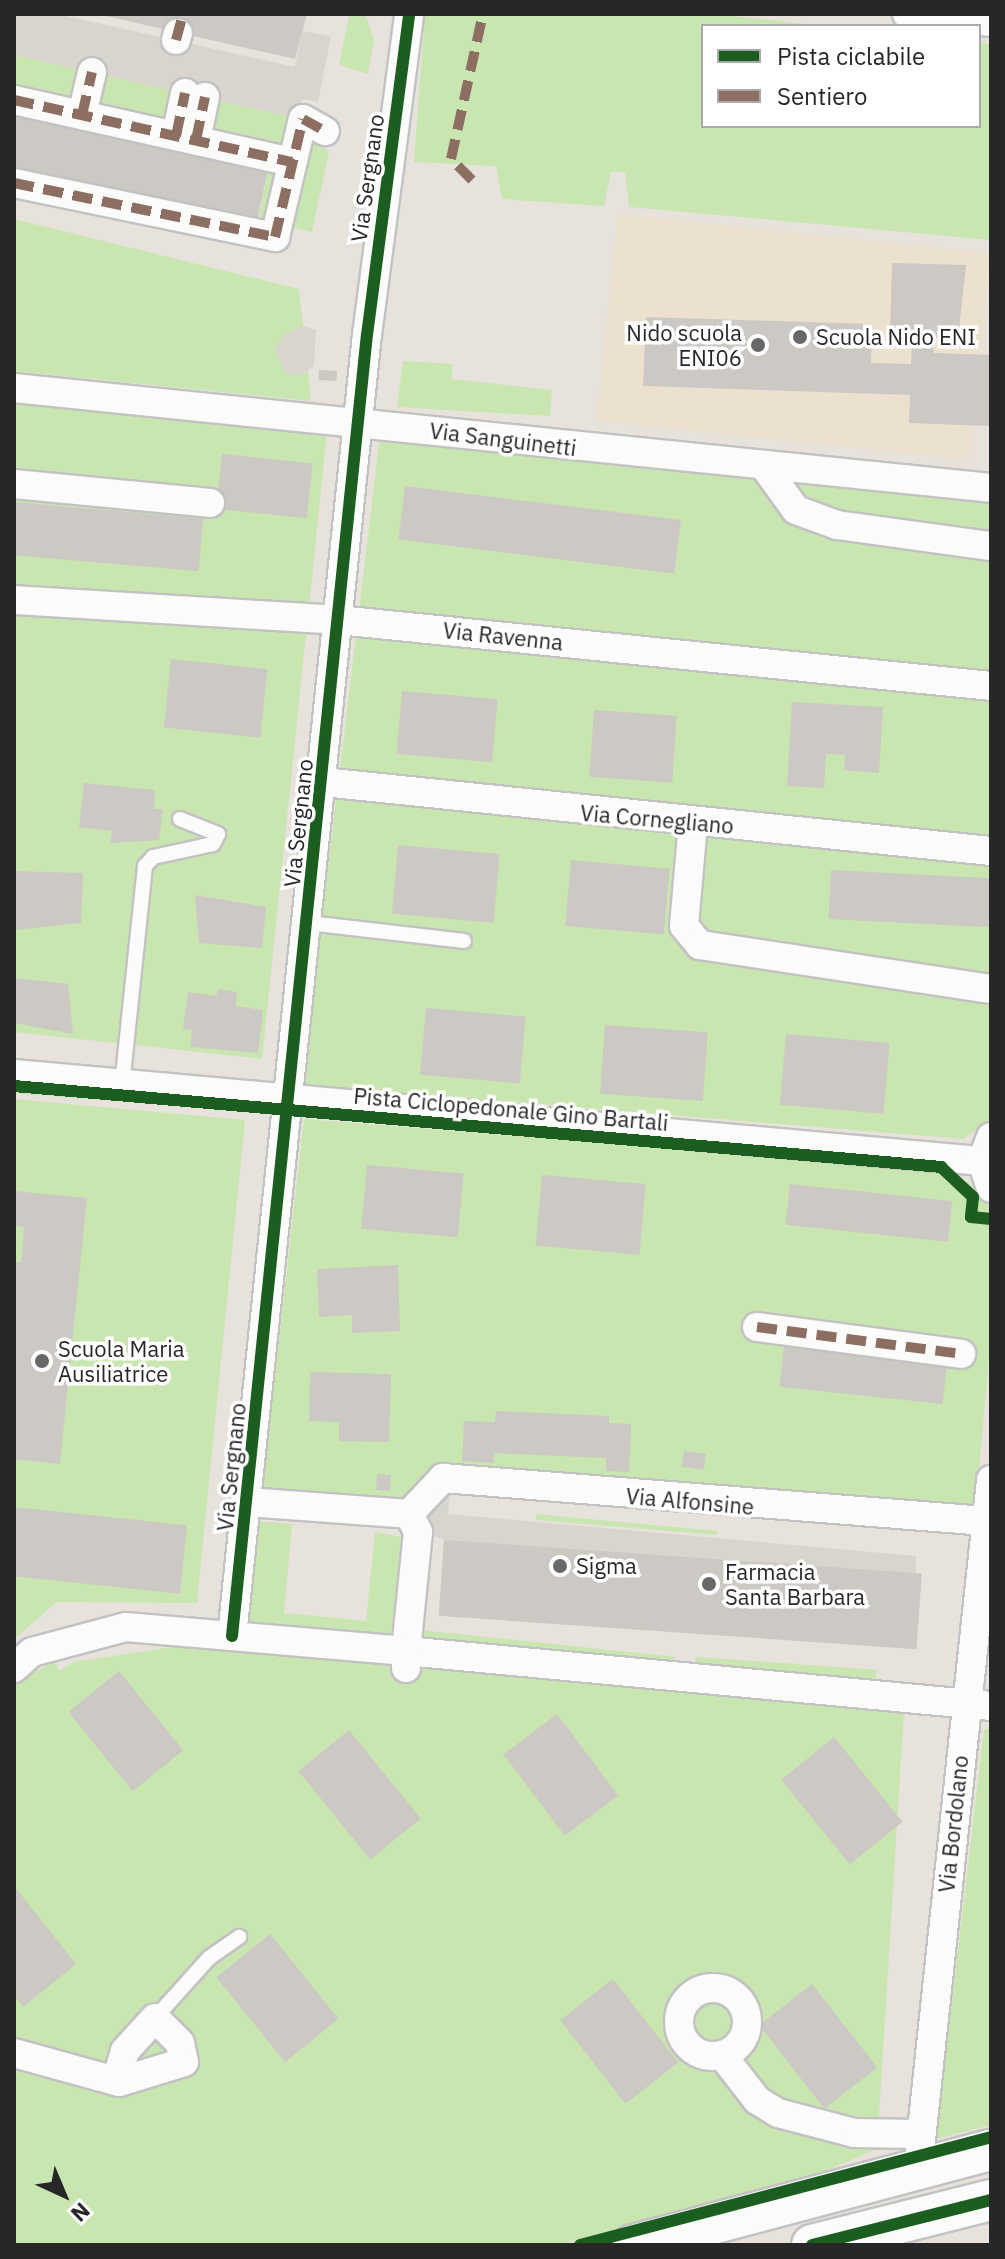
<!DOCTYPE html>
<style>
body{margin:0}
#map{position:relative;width:1005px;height:2259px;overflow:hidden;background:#e7e2dc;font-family:"IBM Plex Sans",sans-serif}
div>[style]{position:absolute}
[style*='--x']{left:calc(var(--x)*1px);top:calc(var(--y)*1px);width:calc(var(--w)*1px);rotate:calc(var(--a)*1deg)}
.education>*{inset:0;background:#ece1cf;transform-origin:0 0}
.green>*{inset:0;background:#c9e6b1;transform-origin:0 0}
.plaza>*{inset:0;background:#d9d4cd}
.building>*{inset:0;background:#ccc8c3;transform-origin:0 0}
.roads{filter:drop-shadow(2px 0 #c3c2c3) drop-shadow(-2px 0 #c3c2c3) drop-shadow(0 2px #c3c2c3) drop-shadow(0 -2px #c3c2c3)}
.lane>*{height:14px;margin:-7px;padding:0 7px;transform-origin:7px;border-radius:7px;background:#fbfbfa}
.street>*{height:28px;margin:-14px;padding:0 14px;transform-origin:14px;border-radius:14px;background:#fbfbfa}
.street>.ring{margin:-14px;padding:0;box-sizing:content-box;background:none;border:28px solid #fbfbfa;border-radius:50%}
.secondary>*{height:40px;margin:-20px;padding:0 20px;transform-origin:20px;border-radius:20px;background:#fbfbfa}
.quiet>*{height:10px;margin-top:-5px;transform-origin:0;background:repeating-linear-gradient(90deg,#8d6e63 0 20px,transparent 0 30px)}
.cycleway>*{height:12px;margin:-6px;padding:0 6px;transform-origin:6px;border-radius:6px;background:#1b5e20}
.dots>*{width:22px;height:22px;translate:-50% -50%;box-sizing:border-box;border:4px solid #fff;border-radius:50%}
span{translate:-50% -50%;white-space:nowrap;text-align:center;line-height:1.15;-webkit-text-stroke:7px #fff;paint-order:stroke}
.street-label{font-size:22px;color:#272727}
.poi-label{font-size:22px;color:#272727}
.right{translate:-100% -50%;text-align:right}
.left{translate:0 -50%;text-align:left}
.frame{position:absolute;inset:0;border:16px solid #272727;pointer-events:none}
.legend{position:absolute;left:701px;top:24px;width:280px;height:104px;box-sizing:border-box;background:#fff;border:2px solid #a9a9a9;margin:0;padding:10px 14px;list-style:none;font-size:24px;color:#272727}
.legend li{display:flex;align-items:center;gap:16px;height:40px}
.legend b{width:40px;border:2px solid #a9a9a9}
.north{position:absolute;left:24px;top:2155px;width:80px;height:80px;-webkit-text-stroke:6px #fff;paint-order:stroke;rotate:136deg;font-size:22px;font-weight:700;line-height:32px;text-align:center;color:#272727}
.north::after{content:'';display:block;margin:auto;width:28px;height:36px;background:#272727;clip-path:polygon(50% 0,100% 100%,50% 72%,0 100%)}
</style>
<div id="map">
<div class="education">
<i style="left:618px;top:214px;width:375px;height:208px;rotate:6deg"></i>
</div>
<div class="green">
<i style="clip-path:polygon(365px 14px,374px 39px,368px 74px,339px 65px,349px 17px)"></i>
<i style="clip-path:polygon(425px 14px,713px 14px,823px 26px,703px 26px,703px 126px,979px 126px,979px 43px,991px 44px,991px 240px,629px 207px,625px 172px,611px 172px,604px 206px,502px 199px,496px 166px,414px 162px)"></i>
<i style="clip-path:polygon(14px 55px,298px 118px,329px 152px,312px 232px,258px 220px,268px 171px,14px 114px)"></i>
<i style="clip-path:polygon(14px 219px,299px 289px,311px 401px,14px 371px)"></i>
<i style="clip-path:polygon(403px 361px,452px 364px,452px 379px,552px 390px,550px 416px,397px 407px)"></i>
<i style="clip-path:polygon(14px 404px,327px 433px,262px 1059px,14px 1032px)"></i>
<i style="clip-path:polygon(380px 436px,991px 501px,991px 1119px,963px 1139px,302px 1085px)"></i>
<i style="clip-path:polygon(14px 1089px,247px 1111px,14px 1093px)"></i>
<i style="clip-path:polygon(14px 1099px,245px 1120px,197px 1603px,57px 1602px,14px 1639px)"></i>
<i style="clip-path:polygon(304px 1119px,940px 1170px,969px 1183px,991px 1208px,991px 1338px,975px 1512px,445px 1473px,413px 1505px,262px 1493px)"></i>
<i style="clip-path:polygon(536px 1514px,717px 1531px,717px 1535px,536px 1520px)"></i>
<i style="clip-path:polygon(256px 1521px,292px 1524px,284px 1613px,366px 1621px,375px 1532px,402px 1537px,391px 1644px,244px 1633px)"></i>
<i style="left:419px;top:1630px;width:257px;height:7px;rotate:6deg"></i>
<i style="clip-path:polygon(219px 1640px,904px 1711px,877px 2149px,778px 2191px,556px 2245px,14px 2245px,14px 1683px,55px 1661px,59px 1671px,73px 1662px)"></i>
<i style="left:696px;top:1657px;width:181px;height:10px;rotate:4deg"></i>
<i style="clip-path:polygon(991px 1728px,991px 2125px,936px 2139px,984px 1730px)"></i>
</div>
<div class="plaza">
<i style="clip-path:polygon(14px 14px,57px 14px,295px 67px,302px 31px,331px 36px,318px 102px,302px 99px,298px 118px,14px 55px)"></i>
<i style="clip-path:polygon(304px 326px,316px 330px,314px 366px,301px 376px,285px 373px,275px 349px,283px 335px)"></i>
<i style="clip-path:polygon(450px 1492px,448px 1514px,916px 1556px,916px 1576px,444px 1540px,428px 1533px,422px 1518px,430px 1496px)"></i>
</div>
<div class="building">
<i style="clip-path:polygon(97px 14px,307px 14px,295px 59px)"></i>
<i style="left:14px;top:114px;width:260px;height:56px;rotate:12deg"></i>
<i style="clip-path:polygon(892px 263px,966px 265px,958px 338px,931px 337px,934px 353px,991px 355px,991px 426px,909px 423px,910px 395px,643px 386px,646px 317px,872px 324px,871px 363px,911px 364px,912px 335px,890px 335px)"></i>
<i style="left:319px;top:370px;width:18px;height:10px;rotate:3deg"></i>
<i style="left:222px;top:454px;width:91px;height:55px;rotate:6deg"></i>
<i style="left:405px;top:486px;width:278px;height:54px;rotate:7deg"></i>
<i style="left:14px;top:502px;width:190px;height:53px;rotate:5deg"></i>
<i style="left:171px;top:659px;width:97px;height:69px;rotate:6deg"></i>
<i style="left:402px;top:691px;width:96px;height:63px;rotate:5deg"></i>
<i style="clip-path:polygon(792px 702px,883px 707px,879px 773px,844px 770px,845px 755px,826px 754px,824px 788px,787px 786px)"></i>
<i style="left:594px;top:710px;width:83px;height:67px;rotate:4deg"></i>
<i style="clip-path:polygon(84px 783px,155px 790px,154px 809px,163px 809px,159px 840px,110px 843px,112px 831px,79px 827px)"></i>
<i style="left:398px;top:845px;width:102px;height:69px;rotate:5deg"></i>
<i style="left:571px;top:860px;width:99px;height:66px;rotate:5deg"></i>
<i style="left:831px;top:870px;width:160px;height:49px;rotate:3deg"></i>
<i style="clip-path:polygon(14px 871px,83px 873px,81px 923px,14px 930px)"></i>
<i style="clip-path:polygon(195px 895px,266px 907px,262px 948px,199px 943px)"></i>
<i style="clip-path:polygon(14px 978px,68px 984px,73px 1034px,14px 1023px)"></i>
<i style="clip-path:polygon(218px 989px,237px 992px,236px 1006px,263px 1010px,258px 1053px,190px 1047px,192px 1030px,183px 1029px,188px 992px,216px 996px)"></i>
<i style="left:426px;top:1008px;width:100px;height:67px;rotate:5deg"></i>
<i style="left:605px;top:1025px;width:103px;height:69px;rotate:4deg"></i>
<i style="left:786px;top:1034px;width:104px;height:71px;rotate:5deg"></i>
<i style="left:367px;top:1165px;width:97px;height:64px;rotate:5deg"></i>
<i style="left:542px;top:1175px;width:104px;height:71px;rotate:5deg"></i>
<i style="left:790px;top:1184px;width:163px;height:41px;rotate:6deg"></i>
<i style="clip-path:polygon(14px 1191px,87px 1198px,60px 1464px,14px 1459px,14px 1262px,21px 1262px,24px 1227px,14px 1226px)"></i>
<i style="clip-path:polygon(398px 1265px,400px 1331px,352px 1333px,352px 1315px,319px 1317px,317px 1269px)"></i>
<i style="left:784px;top:1344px;width:164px;height:43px;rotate:6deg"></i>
<i style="clip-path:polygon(310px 1372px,391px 1374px,389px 1442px,339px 1441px,339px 1422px,309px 1421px)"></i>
<i style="clip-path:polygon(496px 1411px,609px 1416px,609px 1423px,631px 1424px,629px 1472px,606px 1471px,606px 1458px,494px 1453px,493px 1463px,462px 1461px,464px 1421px,495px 1422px)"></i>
<i style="left:684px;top:1451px;width:22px;height:16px;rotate:8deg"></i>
<i style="left:377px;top:1474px;width:14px;height:16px;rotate:4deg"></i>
<i style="left:14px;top:1507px;width:174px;height:69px;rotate:6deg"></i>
<i style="left:444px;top:1540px;width:479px;height:76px;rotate:4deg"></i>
<i style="left:119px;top:1671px;width:102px;height:65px;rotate:51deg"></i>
<i style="left:557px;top:1714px;width:102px;height:67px;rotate:53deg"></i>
<i style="left:349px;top:1730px;width:114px;height:65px;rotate:51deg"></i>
<i style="left:834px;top:1737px;width:109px;height:68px;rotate:51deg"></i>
<i style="clip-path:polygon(14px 1886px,76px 1964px,23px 2007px,14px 1996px)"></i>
<i style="left:270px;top:1934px;width:109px;height:69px;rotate:51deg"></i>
<i style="left:613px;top:1979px;width:106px;height:67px;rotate:52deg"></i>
<i style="left:812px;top:1984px;width:106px;height:67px;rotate:52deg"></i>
</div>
<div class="roads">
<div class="lane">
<i style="--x:309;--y:923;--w:156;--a:6.6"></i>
<i style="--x:122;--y:1085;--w:220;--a:-84"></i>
<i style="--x:145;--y:866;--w:12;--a:-48"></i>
<i style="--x:153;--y:857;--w:61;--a:-12.2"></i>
<i style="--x:213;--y:844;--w:11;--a:-63"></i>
<i style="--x:218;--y:834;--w:41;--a:-158.5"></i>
<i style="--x:155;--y:2018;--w:81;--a:-48"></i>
<i style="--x:209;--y:1958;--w:37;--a:-35"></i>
</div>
<div class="street">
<i style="--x:907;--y:14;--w:84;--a:5.4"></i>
<i style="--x:176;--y:40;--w:7;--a:-74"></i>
<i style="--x:14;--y:100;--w:285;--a:12.6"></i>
<i style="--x:82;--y:115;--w:44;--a:-76.9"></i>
<i style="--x:176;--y:136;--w:44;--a:-78.2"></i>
<i style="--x:196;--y:140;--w:44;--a:-78.2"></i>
<i style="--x:14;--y:183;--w:267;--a:11.7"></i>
<i style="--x:275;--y:237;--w:121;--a:-76.7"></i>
<i style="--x:303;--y:119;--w:25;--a:29"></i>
<i style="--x:14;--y:388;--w:982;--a:5.84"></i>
<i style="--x:767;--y:470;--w:49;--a:54.1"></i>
<i style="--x:796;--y:510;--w:44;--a:20.1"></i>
<i style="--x:837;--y:525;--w:155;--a:7.8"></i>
<i style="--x:14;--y:484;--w:197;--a:5.5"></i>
<i style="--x:14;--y:600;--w:325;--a:3.5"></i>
<i style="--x:338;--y:620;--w:656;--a:5.77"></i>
<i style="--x:323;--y:782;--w:672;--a:5.9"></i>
<i style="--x:693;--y:823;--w:103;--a:95"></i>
<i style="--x:684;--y:926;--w:25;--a:50"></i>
<i style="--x:700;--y:945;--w:294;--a:8.6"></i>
<i style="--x:14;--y:1074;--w:972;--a:5.14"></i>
<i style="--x:991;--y:1137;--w:26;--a:111"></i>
<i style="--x:982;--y:1161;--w:28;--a:72"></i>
<i style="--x:757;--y:1327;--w:206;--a:7.5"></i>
<i style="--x:247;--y:1502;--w:162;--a:4.2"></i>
<i style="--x:409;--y:1514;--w:20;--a:63"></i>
<i style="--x:418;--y:1532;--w:120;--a:95.8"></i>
<i style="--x:406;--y:1651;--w:588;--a:5.37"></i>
<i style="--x:409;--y:1514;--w:50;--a:-46.6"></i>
<i style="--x:443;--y:1478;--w:545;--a:4.53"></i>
<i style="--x:232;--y:1636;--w:1308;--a:-84.08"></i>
<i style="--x:367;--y:335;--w:324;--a:-82.5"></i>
<i style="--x:14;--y:1668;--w:24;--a:-42"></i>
<i style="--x:32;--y:1652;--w:97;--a:-14.9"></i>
<i style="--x:126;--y:1627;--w:281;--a:4.9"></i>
<i style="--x:406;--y:1651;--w:17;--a:90"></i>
<i class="ring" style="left:679px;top:1988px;width:40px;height:40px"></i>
<i style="--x:14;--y:2053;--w:109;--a:15.4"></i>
<i style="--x:119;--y:2082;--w:68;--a:-17.1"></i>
<i style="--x:184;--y:2062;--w:19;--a:-102"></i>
<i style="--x:180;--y:2043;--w:35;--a:-135"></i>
<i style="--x:155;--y:2018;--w:45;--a:132.3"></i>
<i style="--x:125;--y:2051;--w:31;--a:107"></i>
<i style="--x:722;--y:2055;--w:57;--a:52.1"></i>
<i style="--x:757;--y:2100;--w:25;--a:32"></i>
<i style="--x:778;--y:2113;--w:79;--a:14.7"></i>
<i style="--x:854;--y:2133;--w:65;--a:0.9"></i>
<i style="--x:918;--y:2168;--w:692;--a:-83.94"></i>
</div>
<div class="secondary">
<i style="--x:633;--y:2245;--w:370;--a:-14.9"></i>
<i style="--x:812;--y:2245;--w:185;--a:-14.1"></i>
</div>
</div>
<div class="quiet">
<i style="--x:176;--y:40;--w:27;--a:-75"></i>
<i style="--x:14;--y:100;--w:285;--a:12.6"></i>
<i style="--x:82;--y:115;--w:44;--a:-76.9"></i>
<i style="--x:176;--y:136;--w:44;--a:-78.2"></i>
<i style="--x:196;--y:140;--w:44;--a:-78.2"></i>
<i style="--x:472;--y:180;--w:30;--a:-135"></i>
<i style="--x:451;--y:159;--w:148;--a:-77.6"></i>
<i style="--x:14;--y:183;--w:267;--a:11.7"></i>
<i style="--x:275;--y:237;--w:121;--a:-76.7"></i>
<i style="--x:303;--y:119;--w:25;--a:29"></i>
<i style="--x:757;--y:1327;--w:206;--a:7.5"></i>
</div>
<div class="cycleway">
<i style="--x:14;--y:1086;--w:931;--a:4.99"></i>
<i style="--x:941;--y:1167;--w:44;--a:43.2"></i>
<i style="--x:973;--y:1197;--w:20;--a:96"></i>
<i style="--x:971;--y:1217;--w:20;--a:6"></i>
<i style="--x:232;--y:1636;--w:1308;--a:-84.08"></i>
<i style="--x:367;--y:335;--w:324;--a:-82.5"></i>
<i style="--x:580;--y:2245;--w:425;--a:-14.7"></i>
<i style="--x:812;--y:2245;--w:185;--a:-14.1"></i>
</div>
<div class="dots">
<i style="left:800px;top:337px;background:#6a6866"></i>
<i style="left:758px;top:345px;background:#6a6866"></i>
<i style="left:42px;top:1361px;background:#6a6866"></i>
<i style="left:560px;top:1566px;background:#6a6866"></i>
<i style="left:709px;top:1584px;background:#6a6866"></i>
</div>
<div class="street-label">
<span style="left:367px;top:178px;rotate:-82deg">Via Sergnano</span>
<span style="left:503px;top:439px;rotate:7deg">Via Sanguinetti</span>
<span style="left:503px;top:636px;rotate:6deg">Via Ravenna</span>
<span style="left:657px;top:819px;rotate:5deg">Via Cornegliano</span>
<span style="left:298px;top:823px;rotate:-84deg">Via Sergnano</span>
<span style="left:511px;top:1109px;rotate:5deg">Pista Ciclopedonale Gino Bartali</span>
<span style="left:231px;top:1467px;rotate:-84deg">Via Sergnano</span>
<span style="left:690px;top:1501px;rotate:5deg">Via Alfonsine</span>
<span style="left:953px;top:1824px;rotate:-84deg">Via Bordolano</span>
</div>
<div class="poi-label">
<span class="right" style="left:742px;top:345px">Nido scuola<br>ENI06</span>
<span class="left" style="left:816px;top:337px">Scuola Nido ENI</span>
<span class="left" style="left:58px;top:1361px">Scuola Maria<br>Ausiliatrice</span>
<span class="left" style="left:576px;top:1566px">Sigma</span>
<span class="left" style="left:725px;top:1584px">Farmacia<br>Santa Barbara</span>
</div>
<div class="frame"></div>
<ul class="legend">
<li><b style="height:10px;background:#1b5e20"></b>Pista ciclabile</li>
<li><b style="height:10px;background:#8d6e63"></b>Sentiero</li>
</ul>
<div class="north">N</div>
</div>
